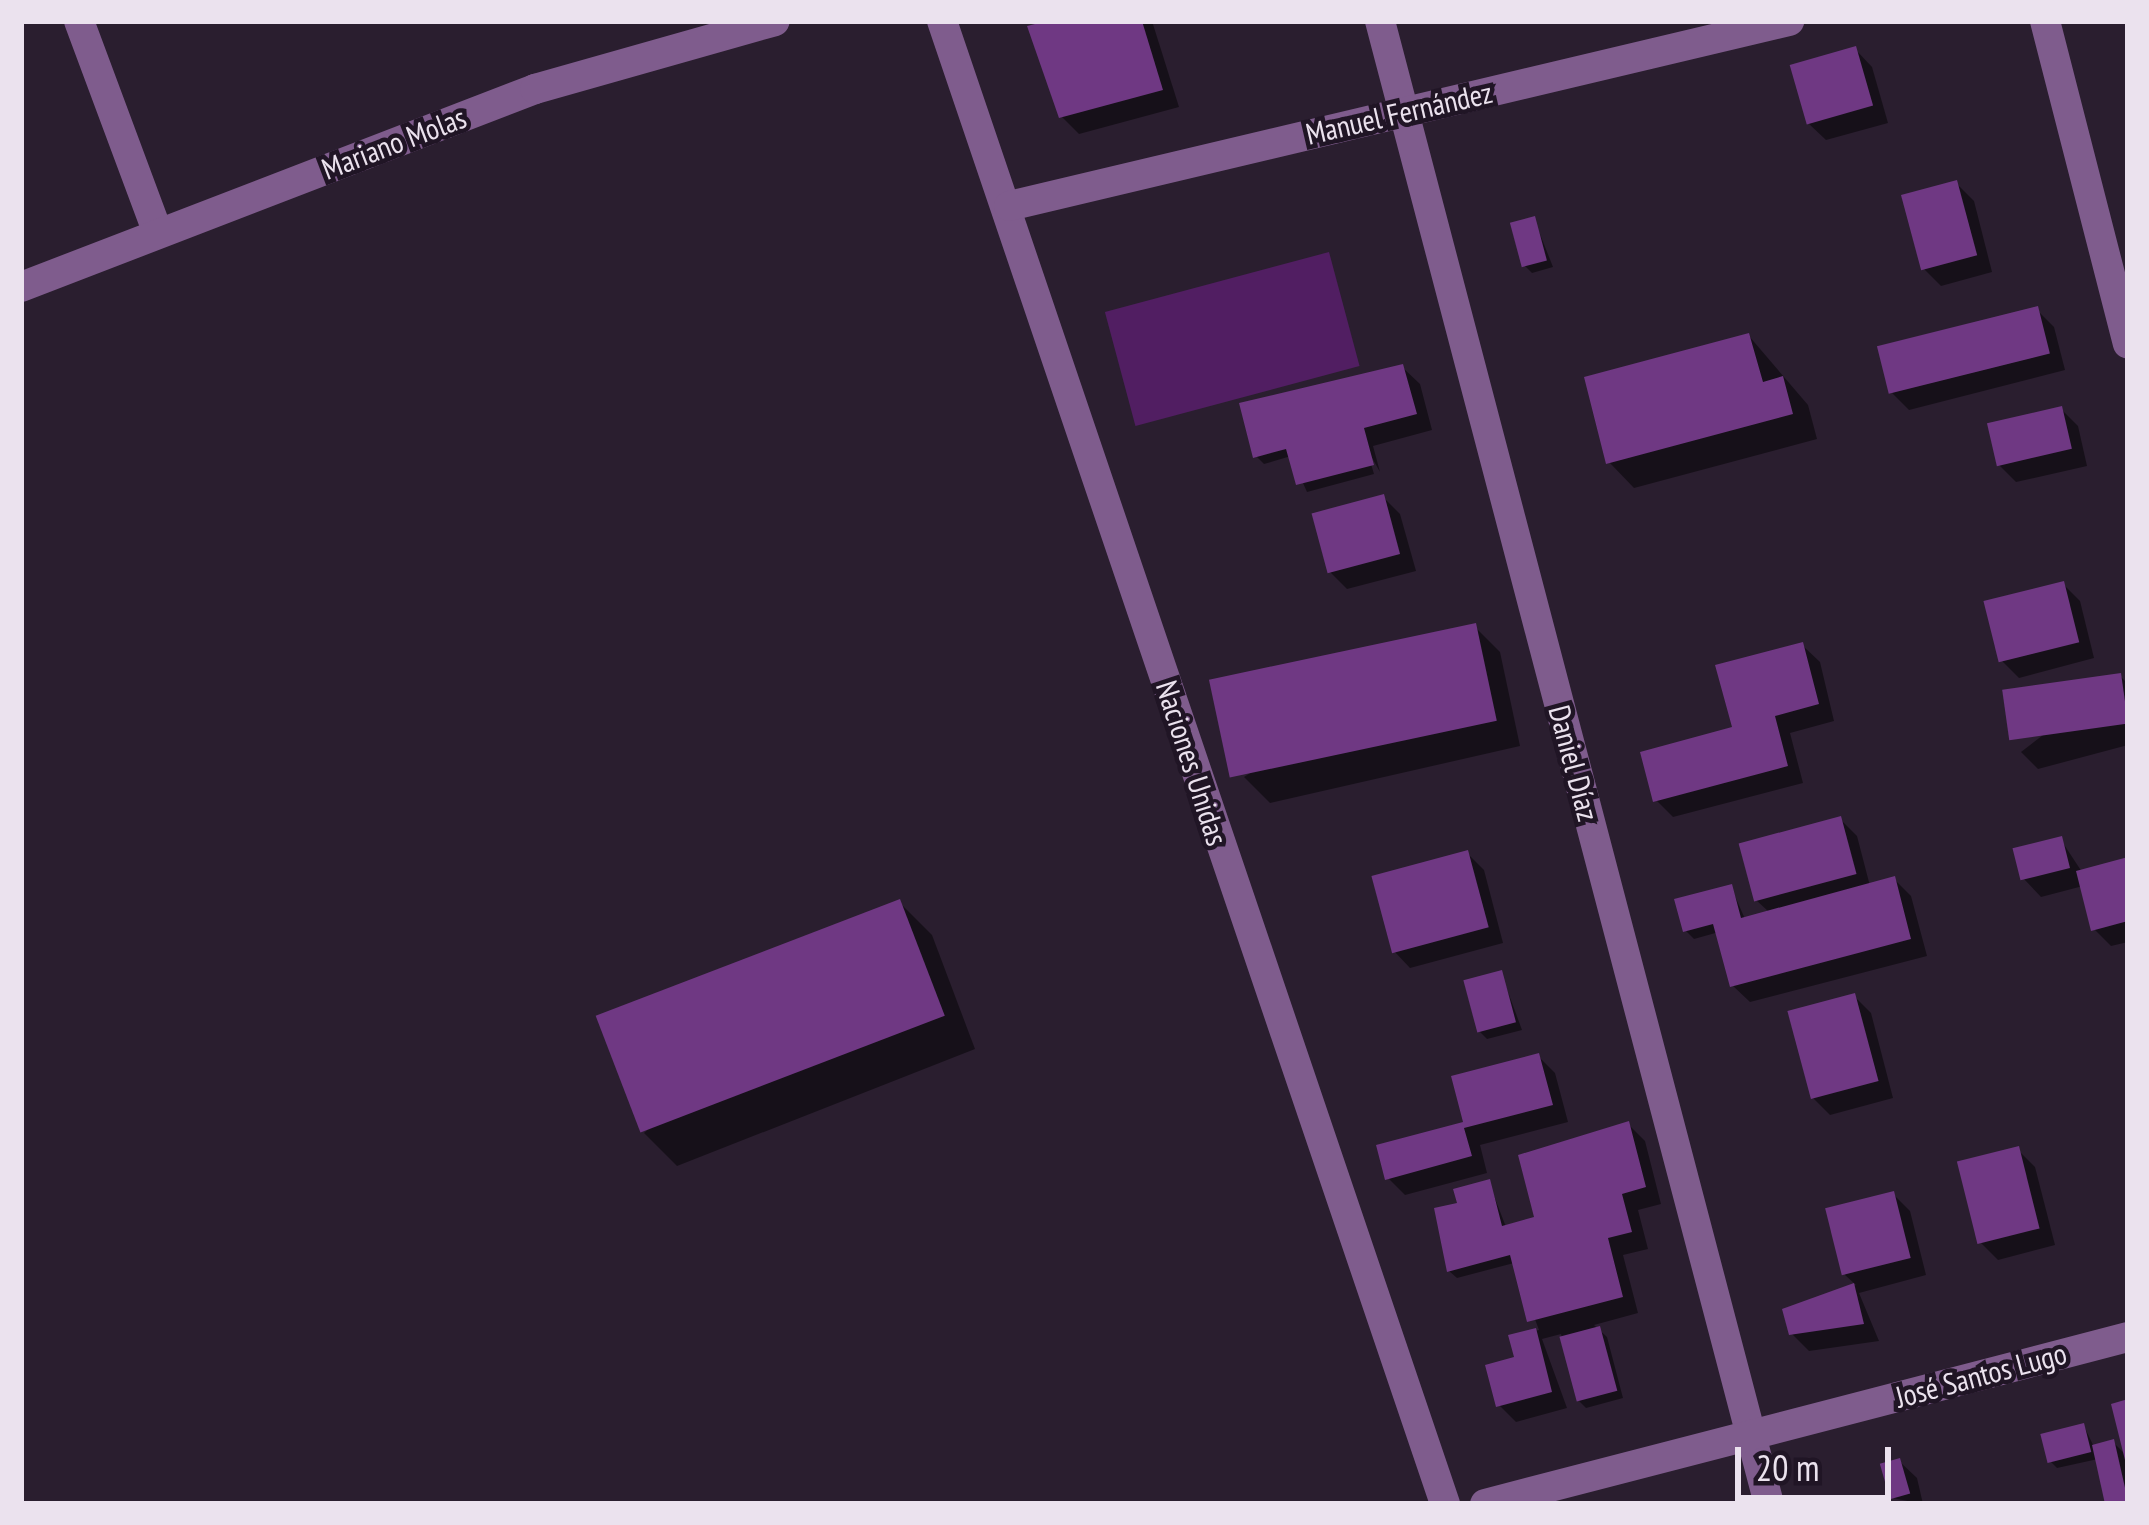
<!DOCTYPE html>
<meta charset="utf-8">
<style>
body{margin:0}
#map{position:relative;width:2149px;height:1525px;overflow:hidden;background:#2a1e2f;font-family:"PT Sans Narrow",sans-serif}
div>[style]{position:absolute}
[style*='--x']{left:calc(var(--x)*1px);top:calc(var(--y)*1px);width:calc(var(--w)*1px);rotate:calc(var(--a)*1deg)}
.green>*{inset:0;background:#511e62;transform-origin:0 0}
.shadow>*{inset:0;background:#0007}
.building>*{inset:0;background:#6f3883;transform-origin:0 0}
.street>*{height:30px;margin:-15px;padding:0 15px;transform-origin:15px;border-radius:15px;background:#7f5c8d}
span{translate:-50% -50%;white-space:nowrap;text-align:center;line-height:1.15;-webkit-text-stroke:9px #201525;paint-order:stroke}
.street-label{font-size:30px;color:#ebe2ee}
.frame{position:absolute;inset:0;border:24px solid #ebe2ee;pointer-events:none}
.scale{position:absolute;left:1735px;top:1447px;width:156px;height:54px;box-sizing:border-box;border:6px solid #ebe2ee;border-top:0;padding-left:15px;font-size:36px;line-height:42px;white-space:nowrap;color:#ebe2ee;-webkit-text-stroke:9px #201525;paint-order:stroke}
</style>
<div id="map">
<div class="green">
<i style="left:1329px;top:252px;width:118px;height:232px;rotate:75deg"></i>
</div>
<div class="shadow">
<i style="clip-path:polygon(1058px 21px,1152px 21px,1179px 107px,1079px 134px,1062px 117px)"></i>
<i style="clip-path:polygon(1855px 49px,1872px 67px,1888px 123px,1826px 140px,1808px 123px)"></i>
<i style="clip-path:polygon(1957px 184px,1974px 201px,1992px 272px,1941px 286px,1924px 269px)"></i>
<i style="clip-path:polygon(1534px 219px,1553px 267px,1532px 273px,1524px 265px)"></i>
<i style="clip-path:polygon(2037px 310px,2054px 327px,2065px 370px,1909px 410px,1892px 393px)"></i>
<i style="clip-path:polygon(1749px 336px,1808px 405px,1817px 439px,1634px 488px,1609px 462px)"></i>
<i style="clip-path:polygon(1402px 367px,1420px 384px,1432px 430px,1373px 446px,1380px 472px,1366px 447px,1374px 474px,1307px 492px,1291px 456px,1264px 464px,1256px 456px)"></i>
<i style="clip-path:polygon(2061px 409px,2078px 426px,2087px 466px,2016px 482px,1999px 465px)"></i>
<i style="clip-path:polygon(1383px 497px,1400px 514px,1416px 571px,1347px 589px,1330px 572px)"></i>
<i style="clip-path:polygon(2063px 584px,2080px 601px,2094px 658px,2019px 678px,2002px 661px)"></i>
<i style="clip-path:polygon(1475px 627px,1500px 652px,1520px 746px,1270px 803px,1244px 777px)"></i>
<i style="clip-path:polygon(1802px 645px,1820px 662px,1834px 721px,1790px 733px,1803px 783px,1673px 817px,1656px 800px,1735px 729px)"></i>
<i style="clip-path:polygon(2120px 676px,2128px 684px,2128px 745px,2038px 769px,2021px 752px)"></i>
<i style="clip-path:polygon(1840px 819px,1857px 836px,1870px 886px,1894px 879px,1911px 896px,1927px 956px,1750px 1002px,1732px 985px,1719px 932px,1694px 939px,1686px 931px,1731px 887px,1745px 919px,1769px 912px,1756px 900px)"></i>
<i style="clip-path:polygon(2061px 840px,2082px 872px,2128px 860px,2128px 942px,2111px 946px,2094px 929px,2083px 886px,2041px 897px,2024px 879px)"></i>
<i style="clip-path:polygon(1467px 853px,1484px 870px,1503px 943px,1410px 968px,1393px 950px)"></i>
<i style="clip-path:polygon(899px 902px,932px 935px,975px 1049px,677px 1166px,644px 1133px)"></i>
<i style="clip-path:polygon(1501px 973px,1522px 1030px,1487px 1039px,1479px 1031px)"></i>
<i style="clip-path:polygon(1854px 996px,1871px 1013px,1893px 1098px,1830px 1115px,1813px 1098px)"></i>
<i style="clip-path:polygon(1538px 1056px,1555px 1073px,1568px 1122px,1480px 1145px,1487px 1173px,1405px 1195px,1388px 1178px,1466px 1124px)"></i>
<i style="clip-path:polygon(1628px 1124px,1645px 1141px,1661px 1204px,1638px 1210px,1648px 1249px,1623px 1255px,1638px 1313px,1594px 1325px,1607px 1337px,1623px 1398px,1586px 1408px,1578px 1400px,1561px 1334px,1542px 1339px,1567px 1408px,1516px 1422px,1499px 1405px,1517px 1359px,1512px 1337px,1539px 1330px,1514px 1263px,1457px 1278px,1449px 1271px,1460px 1205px,1489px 1183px,1506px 1227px,1538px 1219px)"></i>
<i style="clip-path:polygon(2018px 1150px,2035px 1167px,2055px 1245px,1998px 1260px,1981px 1243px)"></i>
<i style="clip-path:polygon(1893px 1194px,1910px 1211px,1926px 1275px,1859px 1293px,1879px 1341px,1809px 1351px,1791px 1333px,1785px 1311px,1856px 1285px,1845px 1275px)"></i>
<i style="clip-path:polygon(2128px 1402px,2128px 1504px,2108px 1504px,2098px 1459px,2057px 1468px,2049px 1460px,2084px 1426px,2094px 1447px,2113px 1442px,2128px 1457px)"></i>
<i style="clip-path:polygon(1899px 1461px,1917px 1478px,1923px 1504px,1892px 1498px)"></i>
</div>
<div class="building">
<i style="clip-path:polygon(1047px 21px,1142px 21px,1163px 90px,1059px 118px,1027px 26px)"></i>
<i style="left:1856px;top:46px;width:62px;height:69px;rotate:74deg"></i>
<i style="left:1957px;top:180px;width:78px;height:58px;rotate:75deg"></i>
<i style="left:1535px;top:216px;width:46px;height:26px;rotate:75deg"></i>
<i style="left:2038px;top:306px;width:49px;height:166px;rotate:76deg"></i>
<i style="clip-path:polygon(1749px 333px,1763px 382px,1783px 376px,1793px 414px,1606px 464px,1584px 377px)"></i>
<i style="clip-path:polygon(1403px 364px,1417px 414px,1364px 428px,1374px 465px,1296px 485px,1286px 449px,1253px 458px,1239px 403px)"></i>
<i style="left:2062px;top:406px;width:44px;height:77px;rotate:77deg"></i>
<i style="left:1384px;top:494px;width:62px;height:75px;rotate:75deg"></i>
<i style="left:2064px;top:581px;width:63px;height:83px;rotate:76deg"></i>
<i style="left:1476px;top:623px;width:100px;height:273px;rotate:78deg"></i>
<i style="clip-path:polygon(1803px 642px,1819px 704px,1775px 716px,1788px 766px,1653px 802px,1640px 752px,1732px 727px,1715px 665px)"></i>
<i style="left:2121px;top:673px;width:51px;height:120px;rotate:82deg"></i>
<i style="left:1841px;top:816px;width:60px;height:106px;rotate:75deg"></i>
<i style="left:2062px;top:836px;width:33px;height:51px;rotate:76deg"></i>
<i style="left:1468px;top:850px;width:80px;height:100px;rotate:75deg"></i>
<i style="clip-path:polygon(2128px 857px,2128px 921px,2091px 931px,2076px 871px)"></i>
<i style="clip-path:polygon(1895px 876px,1911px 939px,1730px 987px,1713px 924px,1683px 932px,1674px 899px,1732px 884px,1741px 918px)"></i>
<i style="left:900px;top:899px;width:125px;height:326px;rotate:69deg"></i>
<i style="left:1502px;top:970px;width:54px;height:40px;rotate:75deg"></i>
<i style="left:1855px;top:993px;width:91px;height:70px;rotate:75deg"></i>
<i style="clip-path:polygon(1539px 1053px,1553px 1105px,1464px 1128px,1472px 1156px,1385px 1180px,1376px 1145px,1463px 1122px,1451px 1076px)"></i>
<i style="clip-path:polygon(1629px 1121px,1646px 1187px,1622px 1194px,1632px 1232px,1608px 1238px,1623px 1297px,1527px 1322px,1510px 1255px,1447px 1272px,1434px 1208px,1457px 1203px,1453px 1189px,1490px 1179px,1502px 1226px,1534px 1217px,1518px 1155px)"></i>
<i style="left:2019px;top:1146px;width:85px;height:64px;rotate:76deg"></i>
<i style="left:1894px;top:1191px;width:69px;height:71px;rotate:76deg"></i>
<i style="clip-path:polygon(1854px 1283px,1864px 1324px,1789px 1335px,1782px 1309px)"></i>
<i style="left:1600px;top:1326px;width:67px;height:42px;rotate:75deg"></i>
<i style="clip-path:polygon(1536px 1328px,1552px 1392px,1496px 1407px,1485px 1365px,1514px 1357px,1508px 1335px)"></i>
<i style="clip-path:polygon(2128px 1399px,2128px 1464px,2126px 1464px,2111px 1404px)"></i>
<i style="left:2084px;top:1423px;width:30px;height:45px;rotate:76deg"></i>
<i style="clip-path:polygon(2114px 1439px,2128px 1501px,2128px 1504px,2105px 1504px,2092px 1445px)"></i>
<i style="left:1900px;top:1458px;width:37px;height:21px;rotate:74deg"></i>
</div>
<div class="street">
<i style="--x:79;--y:21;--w:226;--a:69.6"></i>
<i style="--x:942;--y:21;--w:1566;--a:71.26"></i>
<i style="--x:1380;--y:21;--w:1533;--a:75.3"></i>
<i style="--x:2045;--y:21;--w:333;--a:75.6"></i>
<i style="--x:1009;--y:206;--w:802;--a:-13.34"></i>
<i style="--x:21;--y:287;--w:551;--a:-21.07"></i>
<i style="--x:535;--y:89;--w:249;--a:-15.8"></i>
<i style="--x:1485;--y:1504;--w:664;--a:-14.56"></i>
</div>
<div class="street-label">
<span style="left:1399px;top:113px;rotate:-13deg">Manuel Fernández</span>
<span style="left:394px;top:143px;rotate:-21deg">Mariano Molas</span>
<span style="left:1192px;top:763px;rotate:72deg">Naciones Unidas</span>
<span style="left:1574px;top:763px;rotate:75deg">Daniel Díaz</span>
<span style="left:1981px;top:1375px;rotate:-15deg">José Santos Lugo</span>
</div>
<div class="frame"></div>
<div class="scale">20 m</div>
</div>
